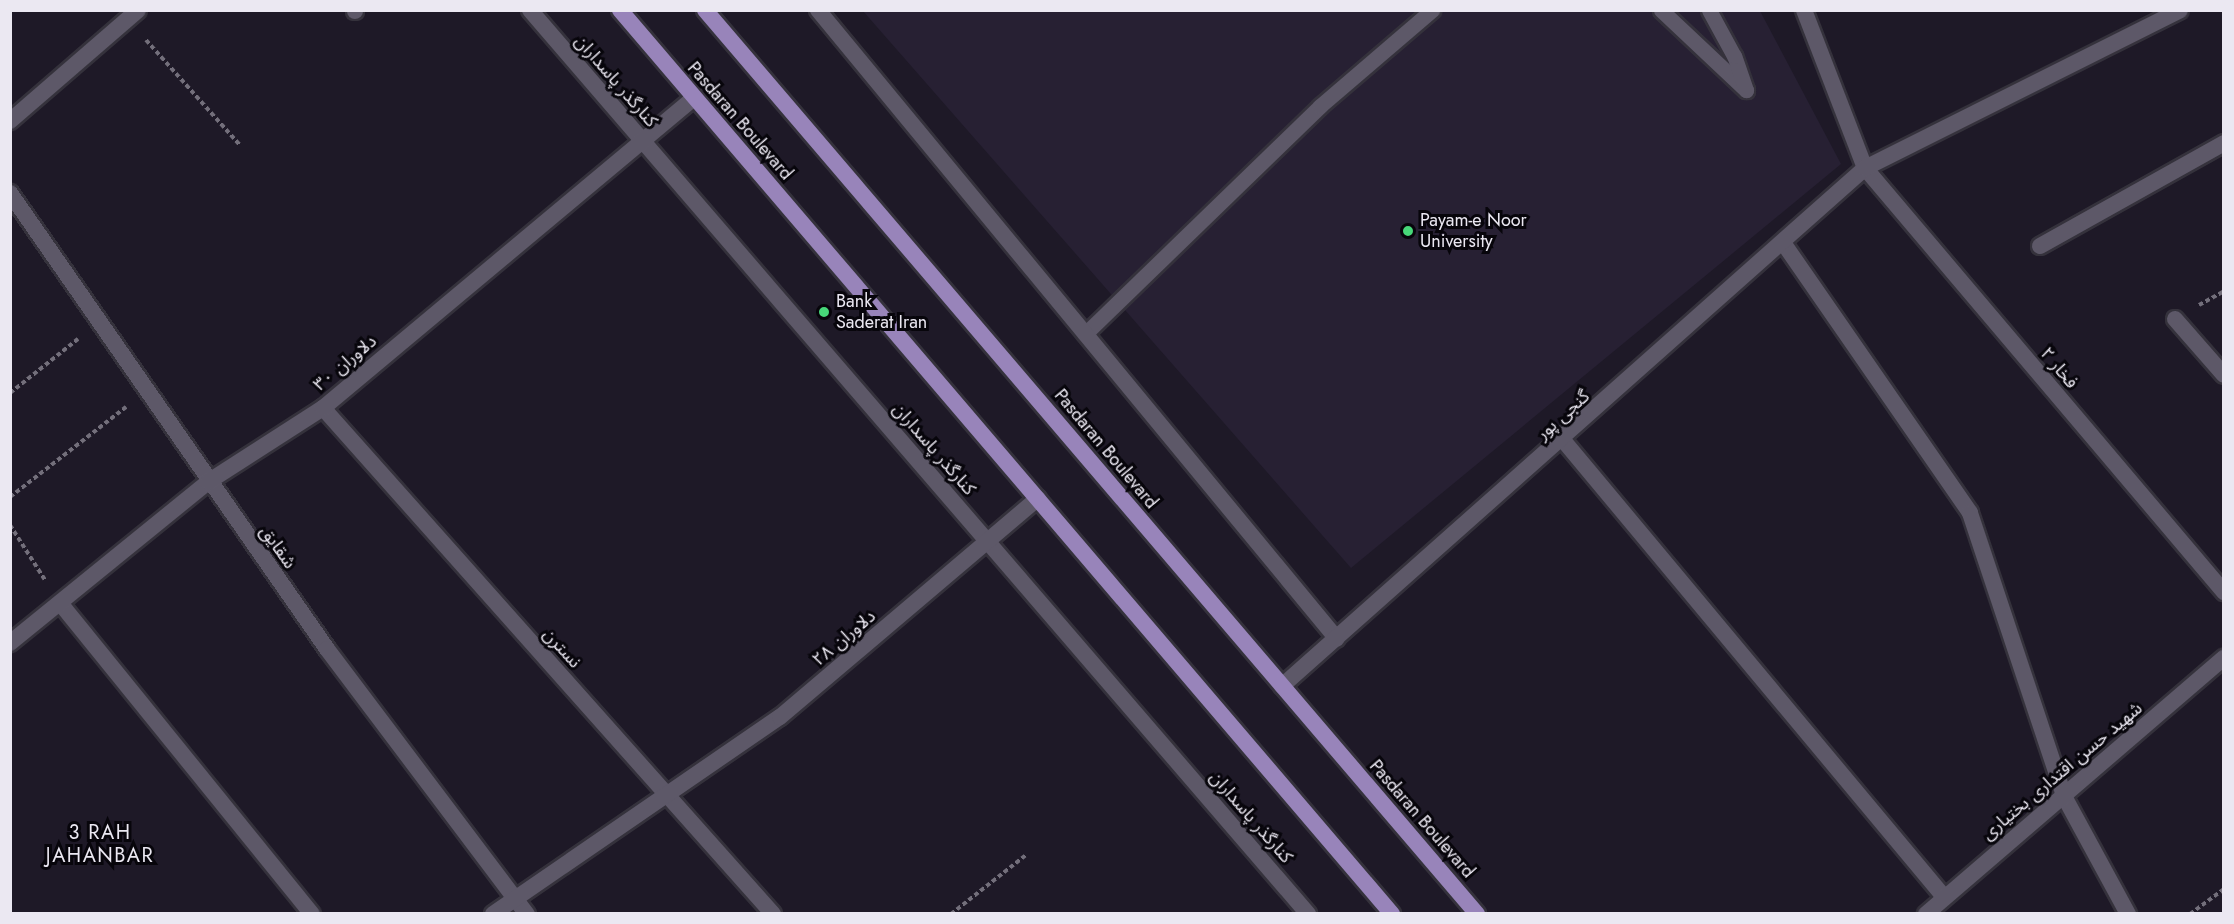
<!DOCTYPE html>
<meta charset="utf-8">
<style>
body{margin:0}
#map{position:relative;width:2234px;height:924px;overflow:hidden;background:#1e1927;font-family:Jost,"Noto Sans Arabic",sans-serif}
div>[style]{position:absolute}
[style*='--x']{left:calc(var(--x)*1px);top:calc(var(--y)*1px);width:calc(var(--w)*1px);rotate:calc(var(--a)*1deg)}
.built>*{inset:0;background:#272033}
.path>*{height:4px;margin-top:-2px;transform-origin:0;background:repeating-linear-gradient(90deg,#736f7b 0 4.5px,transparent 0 7.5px)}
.roads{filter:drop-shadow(2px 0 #35323c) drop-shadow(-2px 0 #35323c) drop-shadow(0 2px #35323c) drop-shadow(0 -2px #35323c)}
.service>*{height:15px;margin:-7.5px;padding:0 7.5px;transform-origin:7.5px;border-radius:7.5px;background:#5d5868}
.minor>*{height:16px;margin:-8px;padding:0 8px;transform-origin:8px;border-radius:8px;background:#5d5868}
.tertiary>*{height:16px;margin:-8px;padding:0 8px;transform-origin:8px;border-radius:8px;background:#5d5868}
.primary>*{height:16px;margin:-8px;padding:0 8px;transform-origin:8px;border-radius:8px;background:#9884ba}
.dots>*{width:16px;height:16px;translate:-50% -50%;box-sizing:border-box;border:3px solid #07050b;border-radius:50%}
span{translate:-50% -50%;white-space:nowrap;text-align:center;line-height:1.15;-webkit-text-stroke:6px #07050b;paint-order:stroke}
.street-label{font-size:18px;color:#ebe8f2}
.poi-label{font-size:18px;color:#ebe8f2}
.left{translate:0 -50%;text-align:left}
.neighbourhood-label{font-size:20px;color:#ebe8f2;letter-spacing:1.5px}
.frame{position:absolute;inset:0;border:12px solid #ebe8f2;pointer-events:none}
</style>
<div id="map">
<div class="built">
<i style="clip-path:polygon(863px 11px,1760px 11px,1841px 164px,1351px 568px)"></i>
</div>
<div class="path">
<i style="--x:146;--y:40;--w:141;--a:48.2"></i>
<i style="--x:2199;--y:305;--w:29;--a:-29"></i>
<i style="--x:10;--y:393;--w:87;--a:-38.5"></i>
<i style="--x:10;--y:497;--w:147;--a:-37.8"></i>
<i style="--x:10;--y:525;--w:65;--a:57.5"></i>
<i style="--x:951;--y:914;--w:95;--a:-38.2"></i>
<i style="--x:2190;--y:914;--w:42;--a:-36.3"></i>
</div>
<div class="roads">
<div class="service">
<i style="--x:1661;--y:10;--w:117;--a:43.3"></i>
<i style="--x:1746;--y:90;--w:36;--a:-109"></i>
<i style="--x:1734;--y:56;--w:52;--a:-118.5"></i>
<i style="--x:1085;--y:334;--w:327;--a:-44.1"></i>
<i style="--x:1320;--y:106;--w:148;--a:-40.6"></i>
</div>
<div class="minor">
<i style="--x:530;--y:10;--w:1193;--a:49.28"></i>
<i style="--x:818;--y:10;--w:815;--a:50.47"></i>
<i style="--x:1804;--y:10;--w:169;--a:68.9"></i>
<i style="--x:1865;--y:168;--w:556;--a:49.75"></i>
<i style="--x:355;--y:11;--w:1;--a:-90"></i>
<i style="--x:10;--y:193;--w:555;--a:55.19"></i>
<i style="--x:327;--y:649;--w:332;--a:53"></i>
<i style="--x:1784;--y:244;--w:327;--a:55.3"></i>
<i style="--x:1970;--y:513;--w:300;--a:71.6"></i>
<i style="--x:2065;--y:798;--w:132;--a:61.5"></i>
<i style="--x:2040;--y:246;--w:211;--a:-29.2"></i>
<i style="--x:2175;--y:319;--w:74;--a:48.8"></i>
<i style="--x:323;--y:408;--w:677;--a:48.35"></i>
<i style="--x:1563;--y:440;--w:595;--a:50.18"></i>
<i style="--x:60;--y:603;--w:400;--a:51"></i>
<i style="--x:10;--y:643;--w:255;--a:-39.1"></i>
<i style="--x:208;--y:482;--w:137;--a:-32.8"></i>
<i style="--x:323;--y:408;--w:483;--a:-39.9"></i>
<i style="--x:1282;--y:686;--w:780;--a:-41.62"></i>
<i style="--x:1865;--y:168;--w:352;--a:-26.6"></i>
<i style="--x:493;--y:914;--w:348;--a:-34.5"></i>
<i style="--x:780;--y:717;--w:338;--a:-40.3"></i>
<i style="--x:1926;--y:914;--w:393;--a:-40.7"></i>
</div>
<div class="tertiary">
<i style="--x:10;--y:121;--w:169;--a:-40.9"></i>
</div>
<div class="primary">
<i style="--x:620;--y:10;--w:1189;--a:49.5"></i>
<i style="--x:705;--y:10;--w:1189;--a:49.5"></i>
</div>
</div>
<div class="dots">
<i style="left:1408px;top:231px;background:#47d779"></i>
<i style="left:824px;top:312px;background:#47d779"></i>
</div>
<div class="street-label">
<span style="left:616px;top:81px;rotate:49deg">کنارگذر پاسداران</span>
<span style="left:740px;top:121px;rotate:49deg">Pasdaran Boulevard</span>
<span style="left:345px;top:363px;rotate:-40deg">دلاوران ۳۰</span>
<span style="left:2059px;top:368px;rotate:50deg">فخار ۲</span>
<span style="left:1563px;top:415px;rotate:-42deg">گنجی پور</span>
<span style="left:934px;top:449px;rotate:49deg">کنارگذر پاسداران</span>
<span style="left:1106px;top:449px;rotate:50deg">Pasdaran Boulevard</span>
<span style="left:278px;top:547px;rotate:55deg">شقایق</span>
<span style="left:844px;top:638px;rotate:-40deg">دلاوران ۲۸</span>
<span style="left:562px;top:648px;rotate:48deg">نسترن</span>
<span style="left:2062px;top:771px;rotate:-40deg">شهید حسن اقتداری بختیاری</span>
<span style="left:1251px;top:817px;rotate:49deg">کنارگذر پاسداران</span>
<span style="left:1422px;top:819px;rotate:49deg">Pasdaran Boulevard</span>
</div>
<div class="poi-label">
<span class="left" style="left:1420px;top:231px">Payam-e Noor<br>University</span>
<span class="left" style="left:836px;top:312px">Bank<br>Saderat Iran</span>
</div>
<div class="neighbourhood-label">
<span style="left:100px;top:844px">3 RAH<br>JAHANBAR</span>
</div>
<div class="frame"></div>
</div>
